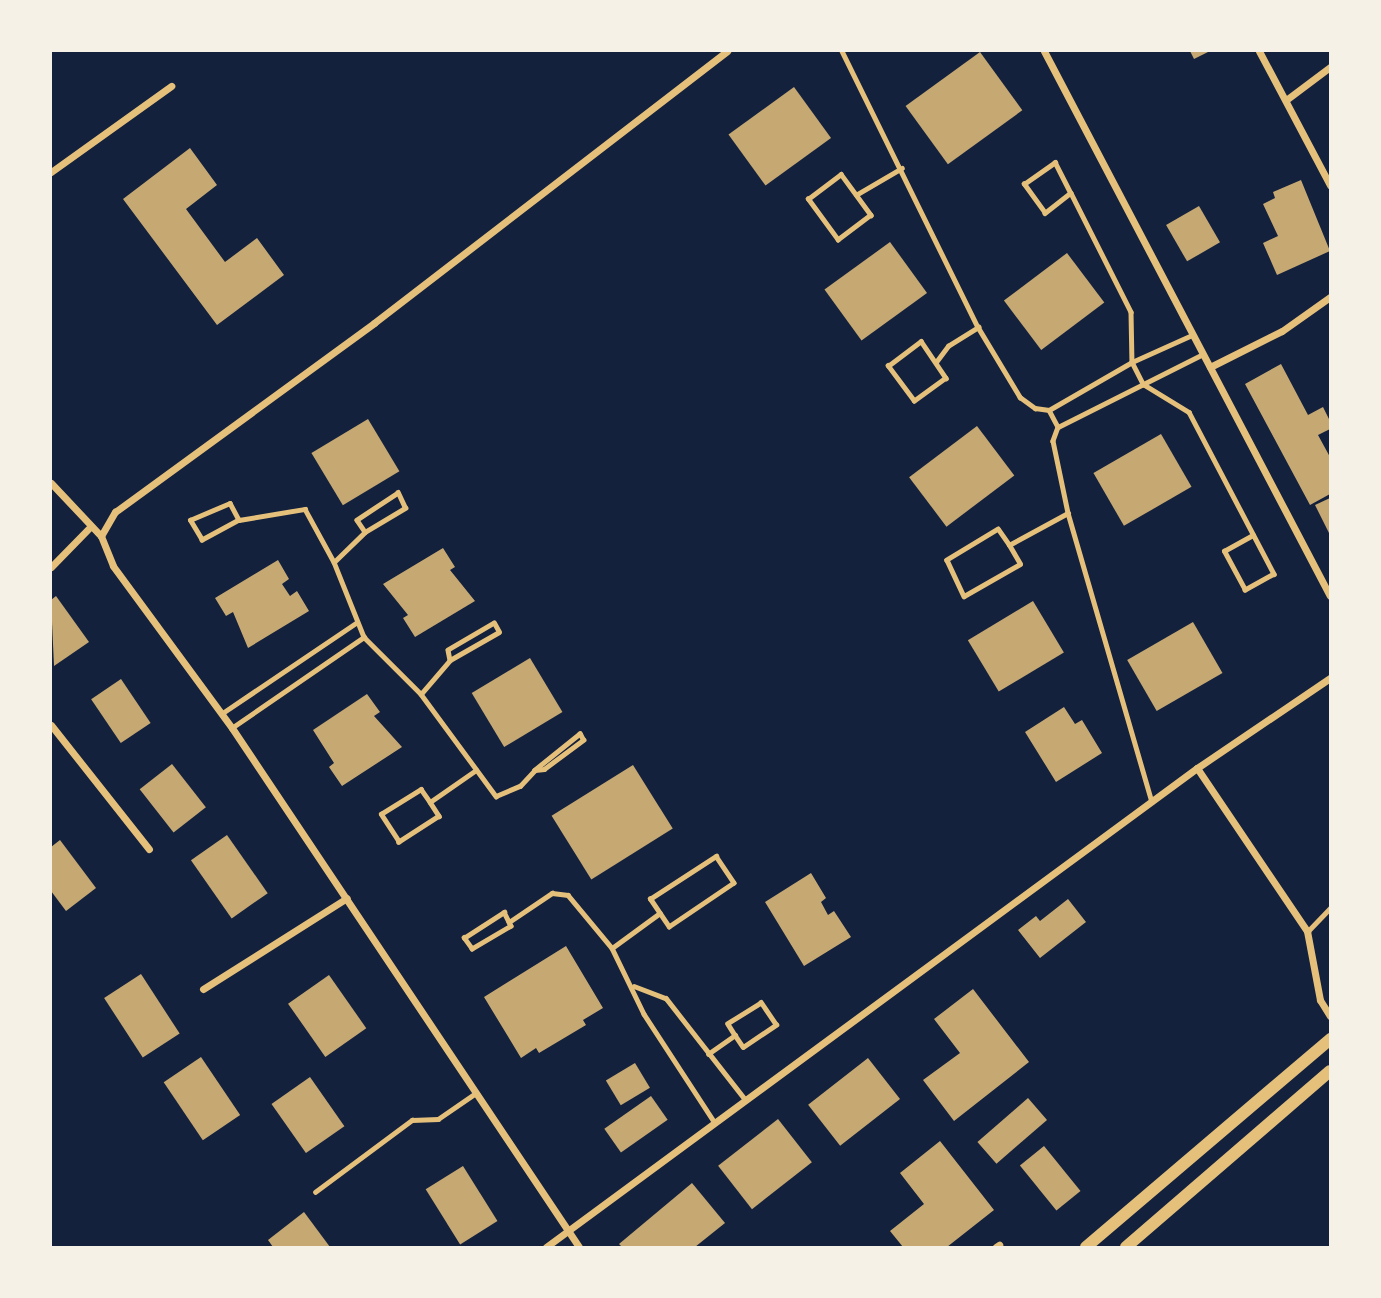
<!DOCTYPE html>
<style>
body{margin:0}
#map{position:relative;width:1381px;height:1298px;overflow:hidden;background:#14213d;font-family:Signika,sans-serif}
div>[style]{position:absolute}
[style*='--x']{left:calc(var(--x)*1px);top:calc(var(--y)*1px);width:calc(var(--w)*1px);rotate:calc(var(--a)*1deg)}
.building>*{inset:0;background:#c6a872;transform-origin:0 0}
.service>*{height:4.5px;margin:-2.25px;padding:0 2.25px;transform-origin:2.25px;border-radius:2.25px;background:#e5c07b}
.minor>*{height:7px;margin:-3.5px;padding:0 3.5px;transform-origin:3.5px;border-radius:3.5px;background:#e5c07b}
.secondary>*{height:12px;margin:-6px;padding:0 6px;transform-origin:6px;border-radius:6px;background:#e5c07b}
span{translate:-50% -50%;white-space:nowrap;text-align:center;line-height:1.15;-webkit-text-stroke:6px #f6f1e7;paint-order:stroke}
.frame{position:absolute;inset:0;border:52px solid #f6f1e7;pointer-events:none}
</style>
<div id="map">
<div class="building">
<i style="clip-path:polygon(1190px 51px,1210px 51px,1194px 59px)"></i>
<i style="left:980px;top:52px;width:72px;height:92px;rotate:54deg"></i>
<i style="left:794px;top:87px;width:63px;height:81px;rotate:54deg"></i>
<i style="clip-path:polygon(190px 148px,217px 185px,186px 209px,225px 262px,257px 238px,284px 275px,217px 325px,123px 199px)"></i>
<i style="clip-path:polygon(1301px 180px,1330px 251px,1277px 275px,1263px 243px,1278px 236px,1263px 204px,1275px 198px,1273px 192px)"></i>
<i style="left:1199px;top:206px;width:42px;height:38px;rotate:60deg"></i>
<i style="left:890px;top:242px;width:63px;height:81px;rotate:54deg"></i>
<i style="left:1067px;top:253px;width:62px;height:79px;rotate:53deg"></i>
<i style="clip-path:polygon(1281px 364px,1308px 415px,1323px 407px,1330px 421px,1330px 429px,1318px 435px,1330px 457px,1330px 494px,1310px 505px,1245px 384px)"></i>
<i style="left:368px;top:419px;width:61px;height:66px;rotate:59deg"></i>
<i style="left:977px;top:426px;width:62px;height:85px;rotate:53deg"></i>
<i style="left:1161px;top:434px;width:61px;height:78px;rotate:60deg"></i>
<i style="clip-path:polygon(1330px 498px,1330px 535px,1315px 505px)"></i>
<i style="clip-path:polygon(443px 548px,455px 567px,450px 570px,475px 601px,415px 637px,403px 618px,408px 615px,383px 584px)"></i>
<i style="clip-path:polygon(278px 560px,289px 579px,282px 584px,290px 596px,297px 591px,309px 611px,248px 648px,233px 612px,226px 616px,215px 598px)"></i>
<i style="clip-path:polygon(56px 596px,89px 642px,54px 666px,51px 600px)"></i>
<i style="left:1033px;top:601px;width:60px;height:76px;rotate:59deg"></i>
<i style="left:1193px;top:622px;width:59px;height:76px;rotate:60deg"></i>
<i style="left:530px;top:658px;width:63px;height:68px;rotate:59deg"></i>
<i style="left:121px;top:679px;width:53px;height:36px;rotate:56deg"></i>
<i style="clip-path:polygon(367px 694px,380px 712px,374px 716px,402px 747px,342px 786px,329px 767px,334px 763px,313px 730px)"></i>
<i style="clip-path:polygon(1064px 707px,1075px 724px,1082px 720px,1102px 753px,1056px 782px,1025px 732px)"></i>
<i style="left:172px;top:764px;width:55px;height:41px;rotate:52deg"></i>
<i style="left:633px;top:765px;width:75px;height:96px;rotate:58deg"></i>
<i style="left:227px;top:835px;width:71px;height:44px;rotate:55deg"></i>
<i style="clip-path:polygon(60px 840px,96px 888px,66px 911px,51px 891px,51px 847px)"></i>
<i style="clip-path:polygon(811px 873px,826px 898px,821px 902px,828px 915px,834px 911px,851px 937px,804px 966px,765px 902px)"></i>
<i style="clip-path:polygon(1068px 899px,1086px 922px,1040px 958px,1018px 930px,1036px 916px,1040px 921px)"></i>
<i style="clip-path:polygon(566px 946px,603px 1008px,583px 1020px,586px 1025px,539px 1053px,536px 1048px,521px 1058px,484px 997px)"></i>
<i style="left:141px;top:974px;width:71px;height:44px;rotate:57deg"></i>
<i style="left:329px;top:975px;width:65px;height:50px;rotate:55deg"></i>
<i style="clip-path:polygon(973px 989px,1029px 1062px,954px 1121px,923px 1080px,960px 1053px,934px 1019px)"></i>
<i style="left:201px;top:1057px;width:70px;height:45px;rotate:56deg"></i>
<i style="left:868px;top:1058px;width:52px;height:76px;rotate:52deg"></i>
<i style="left:635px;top:1063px;width:29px;height:34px;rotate:59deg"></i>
<i style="left:310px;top:1077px;width:60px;height:47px;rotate:55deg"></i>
<i style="left:651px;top:1096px;width:29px;height:57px;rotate:55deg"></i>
<i style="left:1028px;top:1098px;width:29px;height:67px;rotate:49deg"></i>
<i style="left:778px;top:1119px;width:55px;height:76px;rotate:52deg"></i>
<i style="clip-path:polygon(940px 1141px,994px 1210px,947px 1247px,903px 1247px,890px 1231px,924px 1204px,900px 1173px)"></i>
<i style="left:1044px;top:1146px;width:58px;height:31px;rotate:51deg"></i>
<i style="left:463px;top:1166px;width:65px;height:44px;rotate:58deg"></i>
<i style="clip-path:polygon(692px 1183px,725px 1223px,695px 1247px,622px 1247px,619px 1244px)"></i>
<i style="clip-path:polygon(304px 1212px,330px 1247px,273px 1247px,268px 1240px)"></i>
</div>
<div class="service">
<i style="--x:842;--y:51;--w:308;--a:63.8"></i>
<i style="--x:978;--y:327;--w:82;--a:59"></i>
<i style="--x:1020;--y:397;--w:19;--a:36"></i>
<i style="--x:1035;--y:408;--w:14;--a:8"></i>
<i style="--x:1049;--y:410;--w:19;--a:62"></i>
<i style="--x:1058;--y:427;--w:15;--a:110"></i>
<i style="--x:1053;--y:441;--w:74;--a:78.2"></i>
<i style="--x:1068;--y:513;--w:301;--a:73.8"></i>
<i style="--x:841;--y:174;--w:51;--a:53.8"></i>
<i style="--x:871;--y:215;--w:41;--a:142.9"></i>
<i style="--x:838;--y:240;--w:51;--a:-126.2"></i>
<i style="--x:808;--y:199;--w:41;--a:-37.1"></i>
<i style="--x:1071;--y:193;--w:33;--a:142"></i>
<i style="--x:1045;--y:213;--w:36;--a:-126"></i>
<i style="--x:1024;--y:184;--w:38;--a:-35"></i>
<i style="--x:1055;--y:162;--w:35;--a:63"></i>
<i style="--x:1071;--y:193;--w:133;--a:63.2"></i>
<i style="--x:1131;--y:312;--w:50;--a:88.9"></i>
<i style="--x:1132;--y:362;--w:25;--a:63"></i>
<i style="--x:1143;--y:384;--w:54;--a:31.3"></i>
<i style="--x:1189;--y:412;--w:183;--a:62.3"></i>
<i style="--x:1274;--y:574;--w:33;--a:151"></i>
<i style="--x:1245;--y:590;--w:44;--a:-118.3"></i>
<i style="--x:1224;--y:551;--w:33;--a:-29"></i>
<i style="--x:856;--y:195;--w:53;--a:-30.4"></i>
<i style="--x:921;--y:341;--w:45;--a:56"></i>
<i style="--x:946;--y:378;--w:39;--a:144"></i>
<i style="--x:914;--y:401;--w:44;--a:-126.6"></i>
<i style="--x:888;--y:366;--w:41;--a:-37.1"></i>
<i style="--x:936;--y:362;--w:20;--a:-53"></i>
<i style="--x:948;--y:346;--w:36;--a:-32"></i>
<i style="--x:1049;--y:410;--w:96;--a:-30"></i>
<i style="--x:1132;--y:362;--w:66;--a:-24.2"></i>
<i style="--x:1058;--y:427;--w:162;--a:-26.7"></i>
<i style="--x:239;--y:520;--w:42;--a:151.6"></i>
<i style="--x:202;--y:540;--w:23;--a:-121"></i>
<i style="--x:190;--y:520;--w:43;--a:-23"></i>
<i style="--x:230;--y:503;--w:19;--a:62"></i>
<i style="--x:239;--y:520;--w:67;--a:-9.5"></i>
<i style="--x:305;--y:509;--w:60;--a:61.3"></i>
<i style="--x:334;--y:562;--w:81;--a:68.2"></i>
<i style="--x:364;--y:637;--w:81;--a:45"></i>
<i style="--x:421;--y:694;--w:127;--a:53.7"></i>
<i style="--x:496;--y:796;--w:26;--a:-23"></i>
<i style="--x:520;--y:786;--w:22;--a:-47"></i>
<i style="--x:535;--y:770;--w:9;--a:-6"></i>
<i style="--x:544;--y:769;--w:49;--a:-36.6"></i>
<i style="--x:583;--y:740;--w:7;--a:-117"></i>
<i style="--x:580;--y:734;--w:58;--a:141.3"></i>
<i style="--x:1009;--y:545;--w:19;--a:-125"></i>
<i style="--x:998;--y:529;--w:60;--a:148.7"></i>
<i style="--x:947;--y:560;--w:40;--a:65"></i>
<i style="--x:964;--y:596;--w:64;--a:-29.7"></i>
<i style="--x:1020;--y:564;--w:22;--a:-120"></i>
<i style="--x:1009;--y:545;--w:67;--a:-28.5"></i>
<i style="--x:334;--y:562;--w:43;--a:-44.1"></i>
<i style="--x:365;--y:532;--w:47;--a:-31"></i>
<i style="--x:405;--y:508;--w:17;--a:-115"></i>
<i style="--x:398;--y:493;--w:49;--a:146.6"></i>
<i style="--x:357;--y:520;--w:14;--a:56"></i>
<i style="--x:421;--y:694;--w:45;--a:-49.5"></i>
<i style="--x:450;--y:660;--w:56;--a:-29.7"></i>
<i style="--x:499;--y:632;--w:10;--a:-119"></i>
<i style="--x:494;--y:623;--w:53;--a:149.6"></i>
<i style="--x:448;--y:650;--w:10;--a:79"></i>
<i style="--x:221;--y:714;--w:163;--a:-34"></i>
<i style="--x:233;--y:727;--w:159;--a:-34.5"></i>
<i style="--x:430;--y:802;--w:17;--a:57"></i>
<i style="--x:439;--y:816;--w:48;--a:147"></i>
<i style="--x:399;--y:842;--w:33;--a:-123"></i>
<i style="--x:381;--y:814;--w:47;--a:-32"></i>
<i style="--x:421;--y:789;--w:16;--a:55"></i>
<i style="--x:430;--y:802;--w:56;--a:-34.8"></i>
<i style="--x:716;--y:856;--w:32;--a:56"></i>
<i style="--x:734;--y:883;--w:78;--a:145.9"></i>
<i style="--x:669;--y:927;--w:34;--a:-124"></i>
<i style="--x:650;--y:899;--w:79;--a:-33.1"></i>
<i style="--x:509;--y:922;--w:4;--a:63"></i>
<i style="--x:511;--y:926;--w:45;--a:149.5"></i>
<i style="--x:472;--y:949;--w:14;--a:-126"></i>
<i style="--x:464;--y:938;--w:48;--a:-33"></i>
<i style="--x:504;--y:912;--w:11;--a:63"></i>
<i style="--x:509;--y:922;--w:52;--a:-34"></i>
<i style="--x:552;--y:893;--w:16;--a:7"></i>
<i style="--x:568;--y:895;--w:69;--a:50.3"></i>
<i style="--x:612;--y:948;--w:73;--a:64.1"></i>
<i style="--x:644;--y:1014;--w:126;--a:56.9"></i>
<i style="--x:1308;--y:931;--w:32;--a:-46"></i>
<i style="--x:612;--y:948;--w:59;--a:-36.1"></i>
<i style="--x:634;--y:986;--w:34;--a:21"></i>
<i style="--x:666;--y:998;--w:127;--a:52"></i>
<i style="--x:708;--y:1054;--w:33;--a:-35"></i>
<i style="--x:735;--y:1035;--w:14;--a:56"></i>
<i style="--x:743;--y:1047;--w:40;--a:-34"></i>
<i style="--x:776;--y:1025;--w:27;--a:-124"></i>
<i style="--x:761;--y:1003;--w:39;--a:148"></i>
<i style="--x:728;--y:1024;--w:13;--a:58"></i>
<i style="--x:315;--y:1192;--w:121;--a:-36.6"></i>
<i style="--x:412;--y:1120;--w:26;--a:-2"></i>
<i style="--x:438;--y:1119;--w:46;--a:-34.4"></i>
</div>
<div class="minor">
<i style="--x:1044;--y:51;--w:615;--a:62.31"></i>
<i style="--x:1259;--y:51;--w:152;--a:62.1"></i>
<i style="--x:1286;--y:100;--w:55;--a:-36.9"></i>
<i style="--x:51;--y:172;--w:148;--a:-35.6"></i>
<i style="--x:1210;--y:367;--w:80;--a:-26.6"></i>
<i style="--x:1282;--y:331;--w:59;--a:-35.3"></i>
<i style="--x:51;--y:483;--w:73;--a:46.7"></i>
<i style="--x:101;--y:536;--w:32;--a:68"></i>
<i style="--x:113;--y:566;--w:201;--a:53.7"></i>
<i style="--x:232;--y:728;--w:624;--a:56.23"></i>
<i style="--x:101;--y:536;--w:28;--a:-60"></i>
<i style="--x:115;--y:512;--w:321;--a:-36.1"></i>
<i style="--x:374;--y:323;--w:446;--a:-37.6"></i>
<i style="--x:51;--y:567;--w:54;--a:-45.7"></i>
<i style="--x:51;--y:725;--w:158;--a:51.7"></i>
<i style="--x:1197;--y:768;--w:197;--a:56"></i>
<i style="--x:1307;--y:931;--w:70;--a:79.3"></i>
<i style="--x:1320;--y:1000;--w:19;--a:58"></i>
<i style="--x:203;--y:989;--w:170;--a:-32.3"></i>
<i style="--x:546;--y:1247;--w:808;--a:-36.35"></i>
<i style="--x:1197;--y:768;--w:161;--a:-34.1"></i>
<i style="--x:996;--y:1247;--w:4;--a:-34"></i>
</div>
<div class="secondary">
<i style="--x:1086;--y:1247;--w:321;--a:-40.4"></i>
<i style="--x:1126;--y:1247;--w:269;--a:-40.8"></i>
</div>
<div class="frame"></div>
</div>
